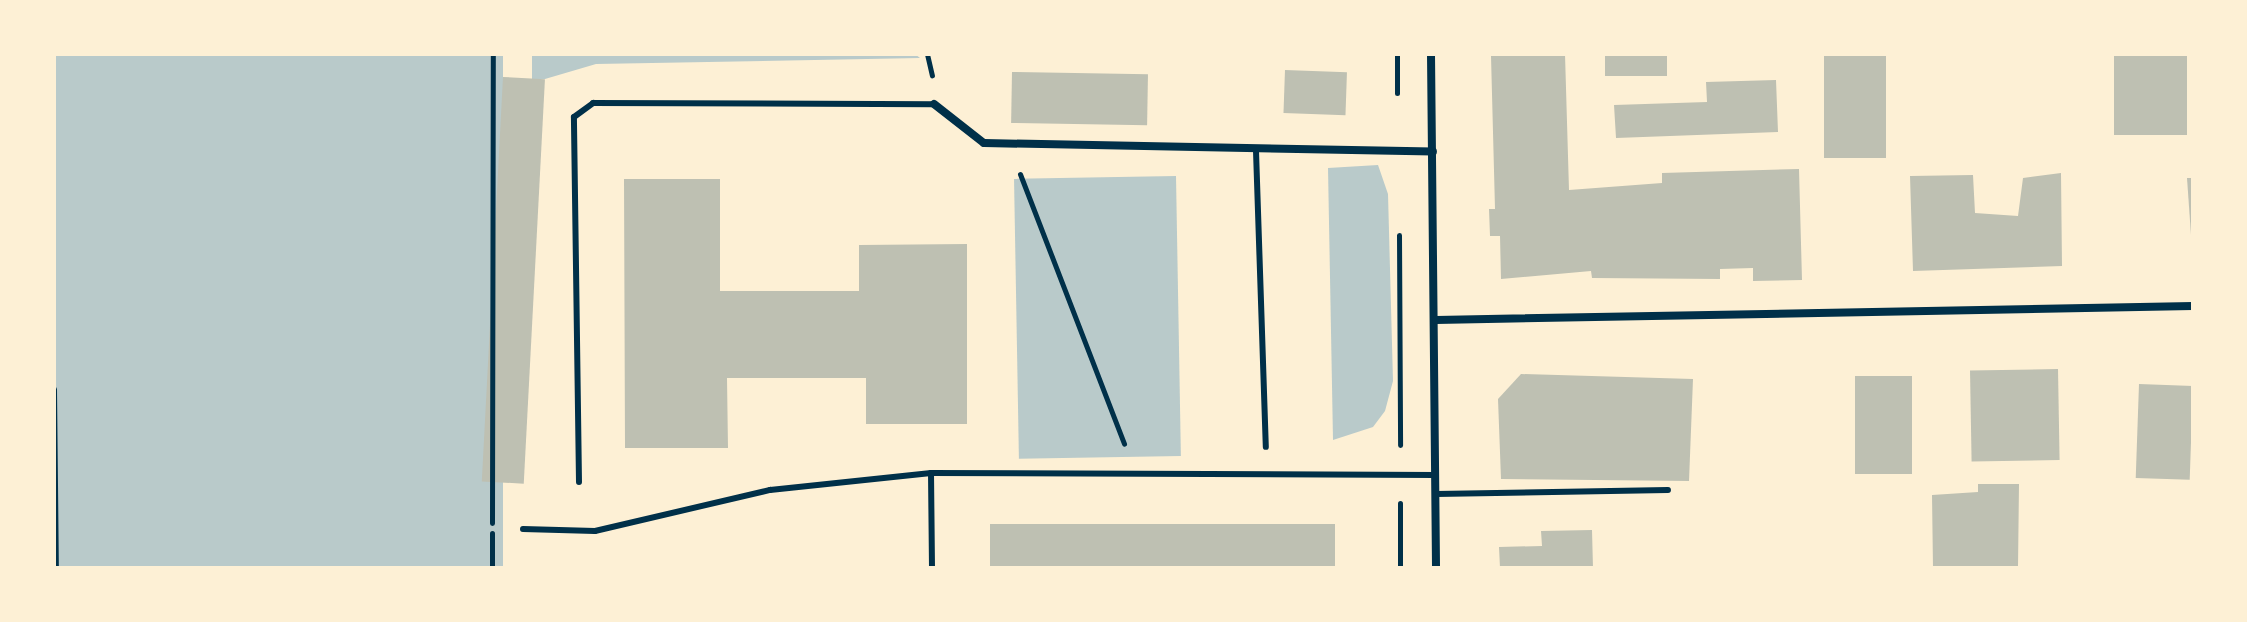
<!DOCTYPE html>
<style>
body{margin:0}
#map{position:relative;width:2247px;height:622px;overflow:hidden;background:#fdf0d5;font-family:"Noto Sans",sans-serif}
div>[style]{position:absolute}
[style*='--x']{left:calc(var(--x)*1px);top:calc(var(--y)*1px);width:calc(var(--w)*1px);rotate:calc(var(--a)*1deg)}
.green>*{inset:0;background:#b9caca;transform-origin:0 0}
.building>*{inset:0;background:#bec0b2;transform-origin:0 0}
.path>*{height:5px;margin:-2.5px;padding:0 2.5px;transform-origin:2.5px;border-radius:2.5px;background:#003049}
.service>*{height:6px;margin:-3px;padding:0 3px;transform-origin:3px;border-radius:3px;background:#003049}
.minor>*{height:8px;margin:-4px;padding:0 4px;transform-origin:4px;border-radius:4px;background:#003049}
span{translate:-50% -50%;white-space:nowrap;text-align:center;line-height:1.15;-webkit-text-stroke:8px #fdf0d5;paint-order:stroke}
.frame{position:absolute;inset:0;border:56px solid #fdf0d5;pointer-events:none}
</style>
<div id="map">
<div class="green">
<i style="left:54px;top:54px;width:449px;height:514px"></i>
<i style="clip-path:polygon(532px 54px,915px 54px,920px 58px,596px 64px,545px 79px,532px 79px)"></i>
<i style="clip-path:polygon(1378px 165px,1388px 194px,1393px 381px,1385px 411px,1373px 427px,1333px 440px,1328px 168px)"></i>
<i style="left:1176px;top:176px;width:280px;height:162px;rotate:89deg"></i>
</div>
<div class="building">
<i style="clip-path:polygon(1565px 54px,1569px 190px,1662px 183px,1662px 173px,1799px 169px,1802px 280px,1753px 281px,1753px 268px,1720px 269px,1720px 279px,1592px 278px,1591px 271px,1501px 279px,1500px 236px,1490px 236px,1489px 209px,1495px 209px,1491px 56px)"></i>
<i style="left:1605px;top:54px;width:62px;height:22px"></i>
<i style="left:1824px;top:54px;width:62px;height:104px"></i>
<i style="left:2114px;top:54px;width:73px;height:81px"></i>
<i style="left:1285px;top:70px;width:62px;height:43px;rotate:2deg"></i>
<i style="left:1012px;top:72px;width:136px;height:51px;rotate:1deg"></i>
<i style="left:503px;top:77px;width:42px;height:405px;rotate:3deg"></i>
<i style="clip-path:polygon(1776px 80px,1778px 132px,1616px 138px,1614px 105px,1707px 102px,1706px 82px)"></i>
<i style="clip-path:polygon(2061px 173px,2062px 266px,1913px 271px,1910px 176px,1973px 175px,1975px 213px,2018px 216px,2023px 178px)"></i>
<i style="clip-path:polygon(2187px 178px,2193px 178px,2193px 235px,2191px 235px)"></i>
<i style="clip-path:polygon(624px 179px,720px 179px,720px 291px,859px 291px,859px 245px,967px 244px,967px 424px,866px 424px,866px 378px,727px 378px,728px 448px,625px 448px)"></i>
<i style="left:2058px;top:369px;width:91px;height:88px;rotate:89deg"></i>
<i style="clip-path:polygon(1521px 374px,1693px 379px,1689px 481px,1501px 479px,1498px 399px)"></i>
<i style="left:1912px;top:376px;width:98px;height:57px;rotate:90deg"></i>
<i style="left:2139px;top:384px;width:54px;height:94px;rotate:2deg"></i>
<i style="clip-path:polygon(1978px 484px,2019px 484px,2018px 568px,1933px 568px,1932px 495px,1978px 492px)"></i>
<i style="left:990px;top:524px;width:345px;height:44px"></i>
<i style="clip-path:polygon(1592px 530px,1593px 568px,1500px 568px,1499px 547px,1542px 546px,1541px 531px)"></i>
</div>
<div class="path">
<i style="--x:927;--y:54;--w:22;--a:77"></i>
<i style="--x:1397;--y:54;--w:39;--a:90"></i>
<i style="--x:1020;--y:174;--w:289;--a:68.9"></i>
<i style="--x:1399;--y:235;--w:210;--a:89.7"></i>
<i style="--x:54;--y:389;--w:179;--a:89.4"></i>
<i style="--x:1400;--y:503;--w:65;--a:90"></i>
<i style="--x:492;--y:523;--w:469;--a:-89.9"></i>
<i style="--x:492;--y:533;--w:35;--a:90"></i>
</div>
<div class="service">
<i style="--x:1256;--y:151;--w:296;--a:88.1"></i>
<i style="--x:579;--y:482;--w:365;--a:-90.8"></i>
<i style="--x:574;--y:117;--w:24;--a:-36"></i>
<i style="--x:593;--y:103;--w:341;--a:0.2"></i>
<i style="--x:1436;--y:494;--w:232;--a:-1"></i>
<i style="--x:523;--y:529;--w:72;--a:1.6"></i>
<i style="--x:595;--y:531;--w:180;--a:-13.2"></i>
<i style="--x:770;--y:490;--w:162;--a:-6"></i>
<i style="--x:932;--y:568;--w:95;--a:-90.6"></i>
<i style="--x:931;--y:473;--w:505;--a:0.23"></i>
</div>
<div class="minor">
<i style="--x:1431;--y:54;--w:514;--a:89.44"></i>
<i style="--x:934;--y:104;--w:63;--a:38"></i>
<i style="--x:984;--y:143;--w:449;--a:1.1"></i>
<i style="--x:1436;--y:320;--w:757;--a:-1.06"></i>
</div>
<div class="frame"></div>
</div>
